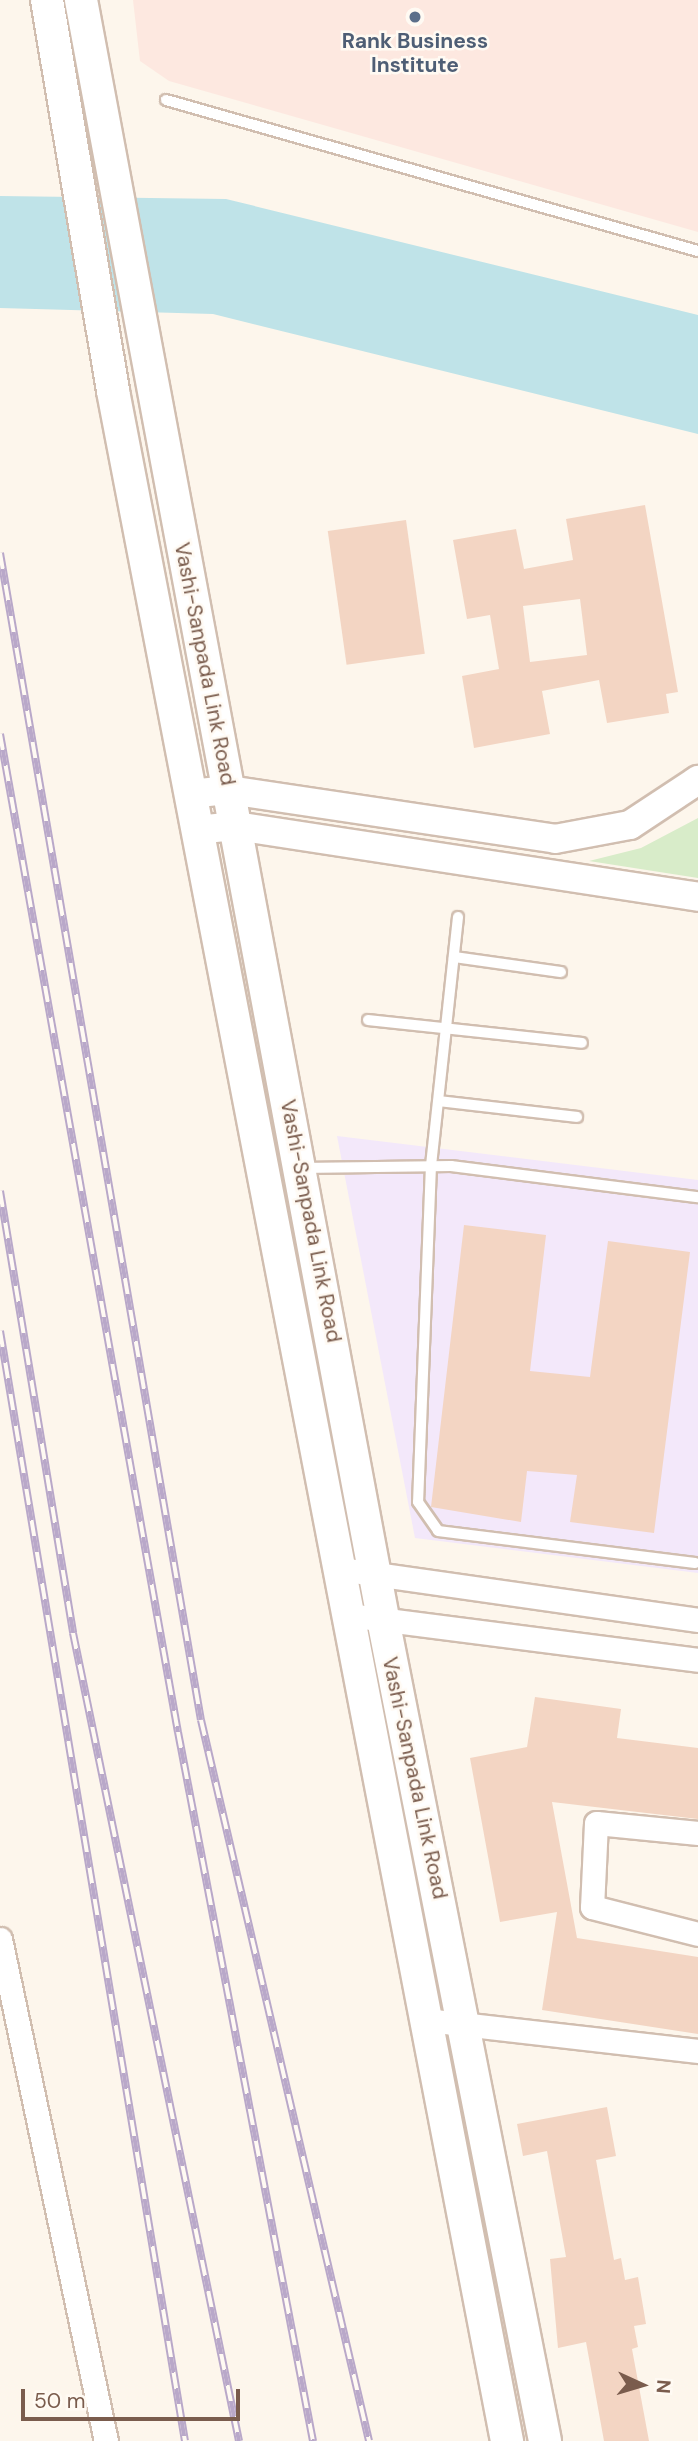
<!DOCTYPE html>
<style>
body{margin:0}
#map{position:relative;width:698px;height:2441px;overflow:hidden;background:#fdf6ec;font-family:"DM Sans",sans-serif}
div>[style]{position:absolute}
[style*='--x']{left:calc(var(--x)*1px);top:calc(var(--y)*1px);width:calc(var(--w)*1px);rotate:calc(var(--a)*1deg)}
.commercial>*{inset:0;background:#fde8e0}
.education>*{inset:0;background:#f3e8fa}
.green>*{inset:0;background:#d8ecc9}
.water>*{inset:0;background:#bfe3e8}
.building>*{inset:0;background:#f3d5c3;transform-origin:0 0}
.roads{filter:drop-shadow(2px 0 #d1beb0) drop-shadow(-2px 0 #d1beb0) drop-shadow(0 2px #d1beb0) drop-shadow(0 -2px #d1beb0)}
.service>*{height:10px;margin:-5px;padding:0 5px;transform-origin:5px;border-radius:5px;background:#fff}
.minor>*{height:23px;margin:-11.5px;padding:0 11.5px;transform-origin:11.5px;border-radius:11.5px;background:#fff}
.tertiary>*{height:28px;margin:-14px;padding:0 14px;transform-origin:14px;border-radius:14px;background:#fff}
.secondary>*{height:32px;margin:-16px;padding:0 16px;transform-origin:16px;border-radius:16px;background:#fff}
.rail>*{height:8px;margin-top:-4px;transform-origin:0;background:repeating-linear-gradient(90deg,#fffaf3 0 16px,#b9a8c9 0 32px);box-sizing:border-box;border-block:2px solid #b9a8c9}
.dots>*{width:19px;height:19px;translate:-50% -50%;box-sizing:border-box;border:4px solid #fffaf3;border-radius:50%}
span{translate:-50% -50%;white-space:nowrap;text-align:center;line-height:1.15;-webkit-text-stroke:5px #fffaf3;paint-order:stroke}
.service-label{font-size:21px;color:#4e5e75;font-weight:700}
.street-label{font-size:21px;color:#7a5c4d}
.north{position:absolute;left:607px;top:2350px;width:70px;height:70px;-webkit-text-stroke:5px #fffaf3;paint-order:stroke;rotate:94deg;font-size:19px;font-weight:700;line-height:28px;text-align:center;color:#7a5c4d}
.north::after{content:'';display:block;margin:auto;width:24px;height:32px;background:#7a5c4d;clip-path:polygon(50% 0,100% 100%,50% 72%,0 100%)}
.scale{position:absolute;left:21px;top:2389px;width:219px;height:32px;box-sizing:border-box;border:4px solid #7a5c4d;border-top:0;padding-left:9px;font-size:21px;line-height:24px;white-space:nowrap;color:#7a5c4d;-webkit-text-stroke:5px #fffaf3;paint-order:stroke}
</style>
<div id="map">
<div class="commercial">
<i style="clip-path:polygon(133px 0,698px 0,698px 232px,169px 81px,140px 61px)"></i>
</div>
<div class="education">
<i style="clip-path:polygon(337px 1136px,698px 1180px,698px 1573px,415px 1538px)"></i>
</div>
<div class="green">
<i style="clip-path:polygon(698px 818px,698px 878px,589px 861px,641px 848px)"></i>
</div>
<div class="water">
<i style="clip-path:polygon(0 196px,226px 199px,698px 315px,698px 434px,213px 314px,0 308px)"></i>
</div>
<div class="building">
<i style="clip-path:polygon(evenodd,645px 505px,678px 692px,666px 694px,669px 713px,607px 723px,599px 680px,542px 691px,550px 734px,474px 748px,462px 676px,499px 669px,490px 615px,467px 619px,453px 540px,516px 529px,524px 569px,573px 560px,566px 519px,645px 505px,580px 599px,587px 655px,530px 662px,523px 606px,580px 599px)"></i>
<i style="left:406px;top:520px;width:135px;height:79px;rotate:82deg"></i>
<i style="clip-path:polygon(464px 1225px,546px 1235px,530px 1371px,590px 1377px,608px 1241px,690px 1252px,654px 1533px,570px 1522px,577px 1475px,527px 1471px,521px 1522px,431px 1507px)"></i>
<i style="clip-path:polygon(535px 1697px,621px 1709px,617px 1738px,698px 1748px,698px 1819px,552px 1802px,577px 1938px,698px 1957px,698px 2034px,542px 2010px,557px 1912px,500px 1922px,470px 1758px,527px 1747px)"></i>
<i style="clip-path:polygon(607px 2107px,616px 2156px,596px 2160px,614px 2260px,621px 2258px,625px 2280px,638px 2277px,646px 2324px,634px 2326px,638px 2347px,632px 2349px,649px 2441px,604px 2441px,586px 2342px,558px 2348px,550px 2259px,566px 2257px,547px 2151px,523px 2156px,517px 2124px)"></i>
</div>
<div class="roads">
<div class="service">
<i style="--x:166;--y:100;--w:553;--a:15.85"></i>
<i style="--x:458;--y:917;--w:249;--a:96.2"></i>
<i style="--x:431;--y:1165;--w:337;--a:92.2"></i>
<i style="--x:418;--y:1502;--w:35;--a:55"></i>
<i style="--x:438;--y:1531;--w:259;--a:7.1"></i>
<i style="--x:454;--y:957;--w:108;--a:8"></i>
<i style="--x:368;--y:1020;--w:215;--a:6.1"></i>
<i style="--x:439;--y:1101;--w:139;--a:6.6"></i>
<i style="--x:301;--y:1168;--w:150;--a:-0.8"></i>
<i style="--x:451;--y:1166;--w:249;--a:7.2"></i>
</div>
<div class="minor">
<i style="--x:340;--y:1569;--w:362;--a:8.1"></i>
<i style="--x:348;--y:1615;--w:353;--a:7.3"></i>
<i style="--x:698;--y:1833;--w:102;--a:-174.4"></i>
<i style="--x:596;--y:1823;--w:84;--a:92.7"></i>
<i style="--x:592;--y:1907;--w:109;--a:14.3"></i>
<i style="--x:0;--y:1939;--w:513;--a:78.08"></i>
<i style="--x:426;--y:2020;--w:274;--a:6.5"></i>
</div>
<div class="tertiary">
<i style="--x:190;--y:794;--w:39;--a:-6"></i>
<i style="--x:229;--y:790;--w:330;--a:8.5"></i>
<i style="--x:555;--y:839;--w:76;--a:-10.6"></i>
<i style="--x:630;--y:825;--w:82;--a:-33.5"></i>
<i style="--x:197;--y:830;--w:39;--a:-6"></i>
<i style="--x:236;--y:826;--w:467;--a:8.7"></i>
</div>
<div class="secondary">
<i style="--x:47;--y:0;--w:397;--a:80.4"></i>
<i style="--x:113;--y:391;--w:2088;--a:79.12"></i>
<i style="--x:81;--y:0;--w:1647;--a:79.43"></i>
<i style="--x:383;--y:1619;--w:838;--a:78.85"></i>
</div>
</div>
<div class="rail">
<i style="--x:0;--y:553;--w:1184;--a:80.23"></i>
<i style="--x:201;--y:1720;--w:740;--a:76.88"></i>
<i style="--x:0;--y:734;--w:1014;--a:79.89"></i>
<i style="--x:178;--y:1732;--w:722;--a:79.22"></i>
<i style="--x:0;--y:1191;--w:448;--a:80.6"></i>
<i style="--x:73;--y:1633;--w:825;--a:78.39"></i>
<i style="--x:0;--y:1331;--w:1125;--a:80.54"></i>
</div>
<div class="dots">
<i style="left:415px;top:17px;background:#5c6f8a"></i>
</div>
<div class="service-label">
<span style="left:415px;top:53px">Rank Business<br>Institute</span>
</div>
<div class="street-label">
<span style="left:205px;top:664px;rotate:79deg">Vashi-Sanpada Link Road</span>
<span style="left:311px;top:1221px;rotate:79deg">Vashi-Sanpada Link Road</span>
<span style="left:415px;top:1778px;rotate:78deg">Vashi-Sanpada Link Road</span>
</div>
<div class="north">N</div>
<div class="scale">50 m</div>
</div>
